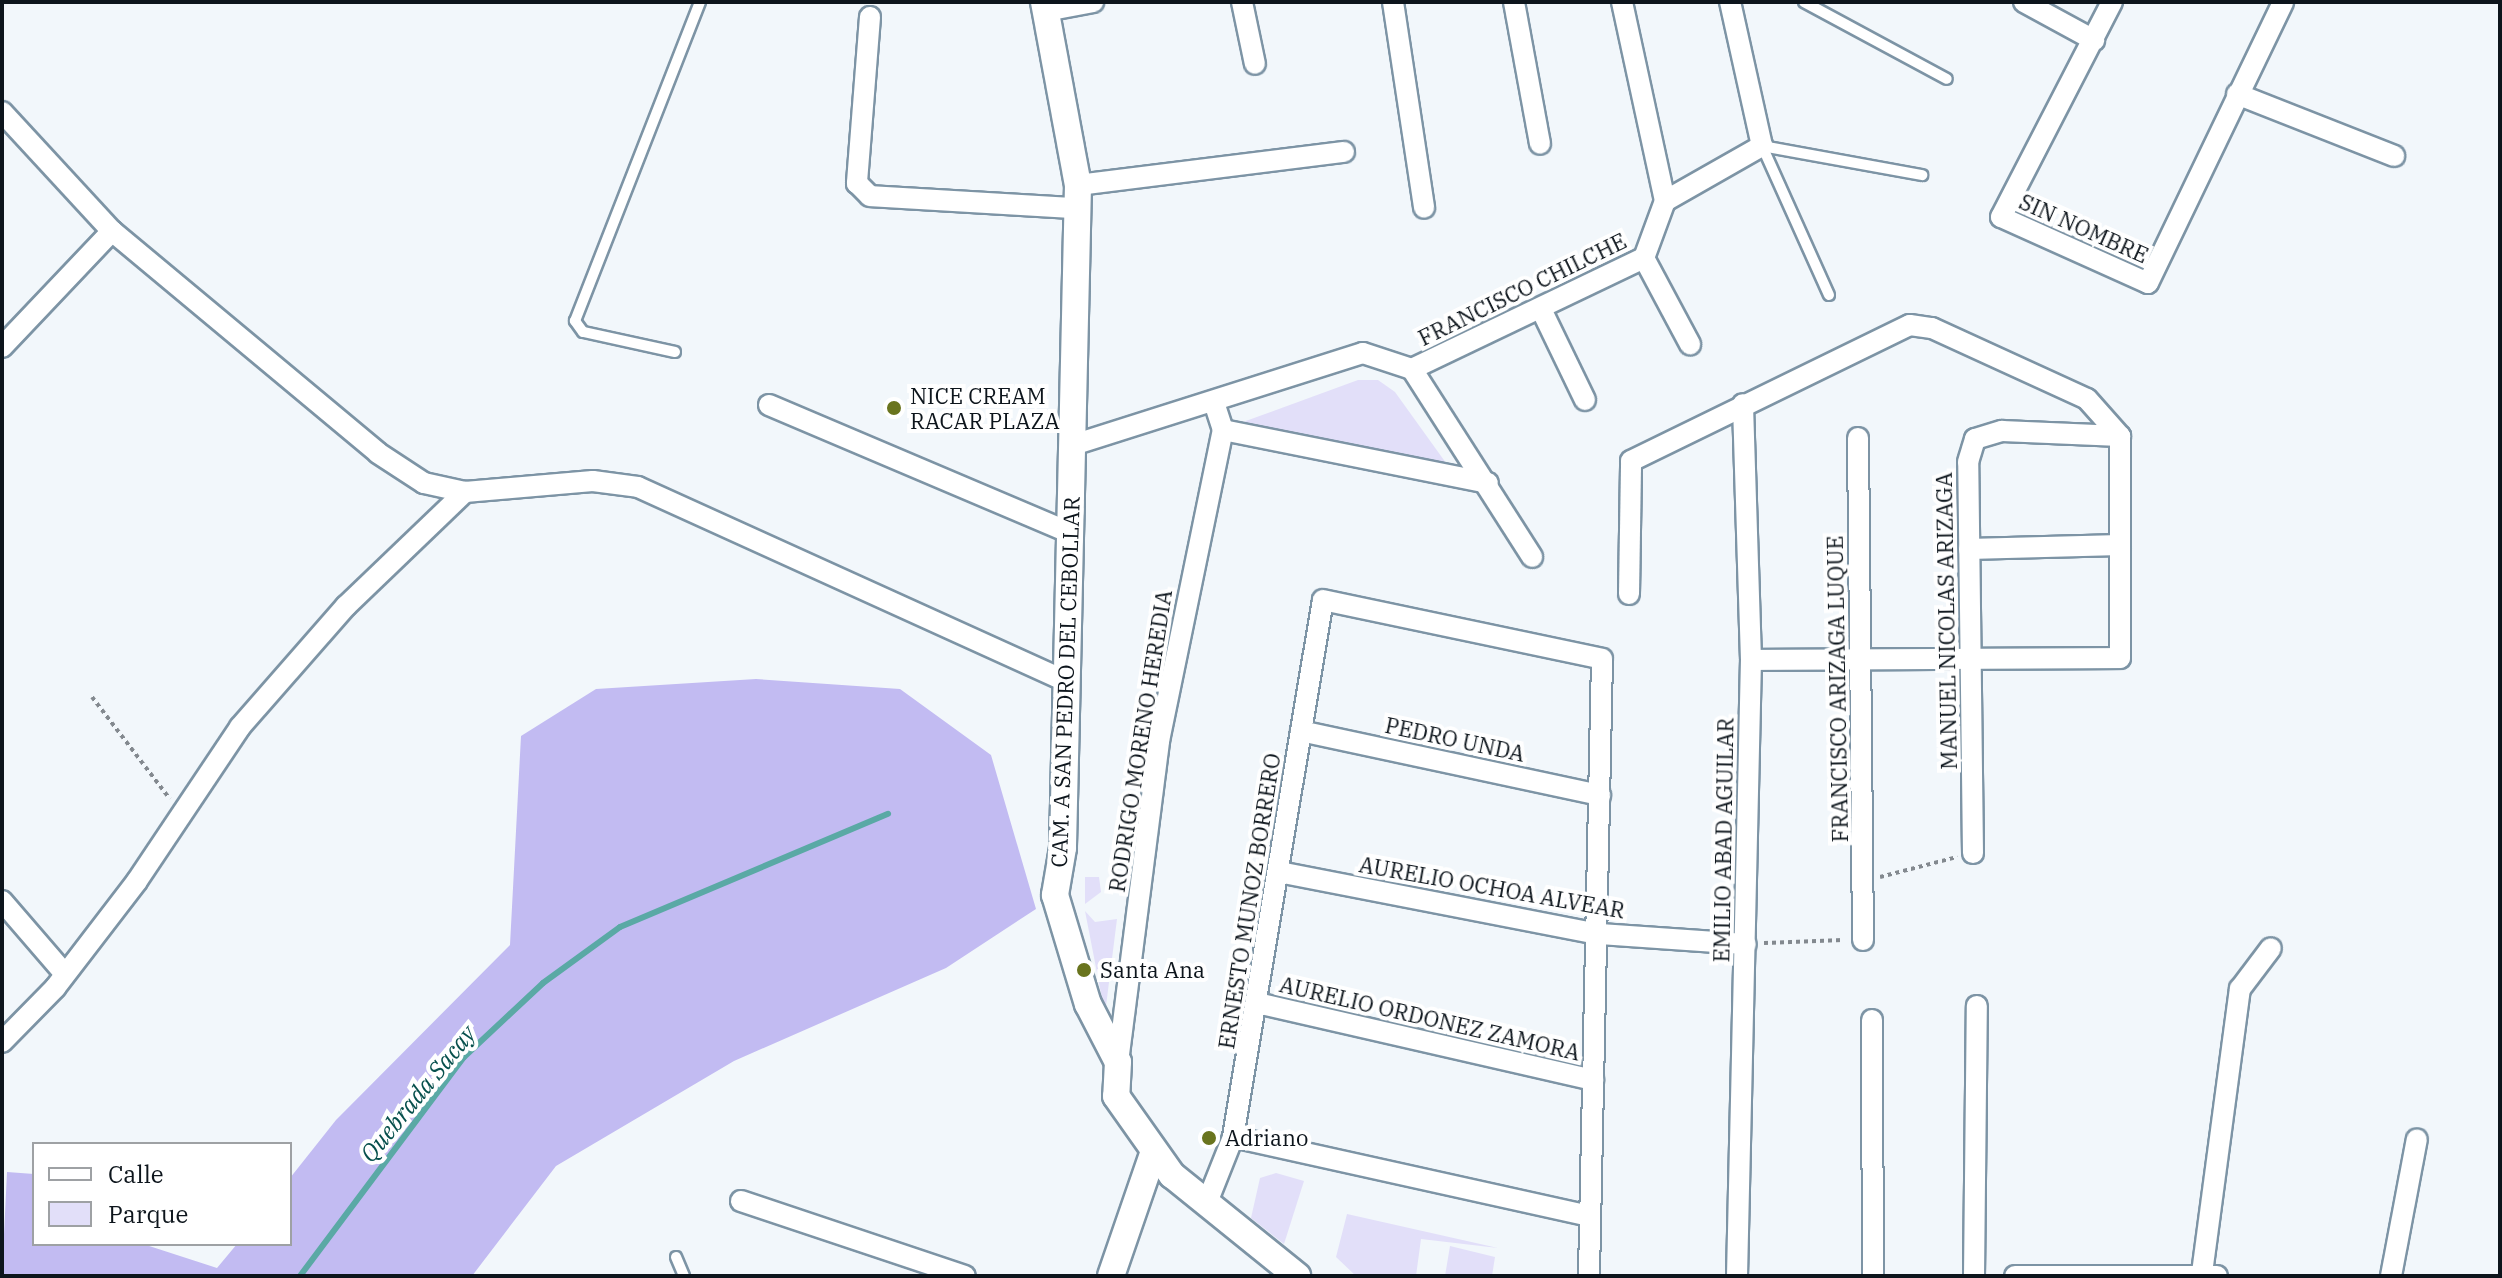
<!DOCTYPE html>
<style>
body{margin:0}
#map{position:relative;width:2502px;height:1278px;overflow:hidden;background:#f2f7fb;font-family:"IBM Plex Serif",serif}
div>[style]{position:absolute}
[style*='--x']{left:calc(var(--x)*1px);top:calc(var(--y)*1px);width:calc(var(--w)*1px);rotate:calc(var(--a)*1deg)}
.green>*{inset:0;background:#e2dff9}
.forest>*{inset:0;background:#c2bbf2}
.stream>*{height:6px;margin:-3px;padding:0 3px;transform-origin:3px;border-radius:3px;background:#5aa9a5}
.path>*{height:4px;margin-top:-2px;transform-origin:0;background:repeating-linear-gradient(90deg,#83898f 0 4px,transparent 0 8px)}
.roads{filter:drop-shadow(2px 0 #7d94a5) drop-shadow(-2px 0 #7d94a5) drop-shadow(0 2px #7d94a5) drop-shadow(0 -2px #7d94a5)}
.service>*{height:10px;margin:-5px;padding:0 5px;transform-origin:5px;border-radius:5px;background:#fff}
.minor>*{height:20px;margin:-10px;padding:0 10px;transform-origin:10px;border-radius:10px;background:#fff}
.tertiary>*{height:26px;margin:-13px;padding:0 13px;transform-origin:13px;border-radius:13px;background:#fff}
.dots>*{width:22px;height:22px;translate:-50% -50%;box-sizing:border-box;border:4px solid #fff;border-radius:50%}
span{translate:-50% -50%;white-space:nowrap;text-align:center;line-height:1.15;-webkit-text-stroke:8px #fff;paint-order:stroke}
.street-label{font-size:22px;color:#0d151c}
.poi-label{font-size:22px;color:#0d151c}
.left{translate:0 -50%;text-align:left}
.water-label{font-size:24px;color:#07504d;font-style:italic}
.frame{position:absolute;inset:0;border:4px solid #0d151c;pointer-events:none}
.legend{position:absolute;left:32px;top:1142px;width:260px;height:104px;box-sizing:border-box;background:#fff;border:2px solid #9ea1a4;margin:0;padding:10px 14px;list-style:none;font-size:24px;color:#0d151c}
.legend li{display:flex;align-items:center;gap:16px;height:40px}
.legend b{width:40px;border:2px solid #9ea1a4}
</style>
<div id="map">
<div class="green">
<i style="clip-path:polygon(1358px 380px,1378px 380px,1395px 392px,1446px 463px,1243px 422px)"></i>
<i style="clip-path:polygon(1085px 877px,1099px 877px,1101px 892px,1085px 904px)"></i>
<i style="clip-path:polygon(1085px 911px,1095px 922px,1117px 919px,1105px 1014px)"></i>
<i style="clip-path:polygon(1276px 1173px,1304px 1181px,1284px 1244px,1251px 1218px,1260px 1178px)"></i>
<i style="clip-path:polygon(1347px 1214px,1498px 1248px,1421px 1239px,1416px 1276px,1356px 1276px,1336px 1257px)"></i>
<i style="clip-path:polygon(1450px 1246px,1495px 1257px,1492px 1276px,1445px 1276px)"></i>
</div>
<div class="forest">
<i style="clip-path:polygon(756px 679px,900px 689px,991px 755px,1036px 909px,946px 968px,734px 1061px,556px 1166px,472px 1276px,2px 1276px,7px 1172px,34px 1174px,34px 1244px,143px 1244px,217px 1268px,237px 1244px,290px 1244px,290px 1178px,336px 1120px,510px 945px,521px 736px,596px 689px)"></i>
</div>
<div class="stream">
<i style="--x:300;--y:1276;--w:274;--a:-53.2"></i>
<i style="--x:464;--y:1057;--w:108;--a:-43.1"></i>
<i style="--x:543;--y:983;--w:95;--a:-36"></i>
<i style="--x:620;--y:927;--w:291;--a:-22.9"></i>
</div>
<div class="path">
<i style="--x:92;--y:697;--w:128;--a:52.6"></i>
<i style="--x:1880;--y:877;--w:80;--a:-14.6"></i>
<i style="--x:1764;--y:943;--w:79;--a:-2.2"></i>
</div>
<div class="roads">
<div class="service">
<i style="--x:1804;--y:2;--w:162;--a:28.3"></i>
<i style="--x:1829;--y:295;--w:163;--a:-114.2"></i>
<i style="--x:1762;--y:146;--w:163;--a:10.3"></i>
<i style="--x:675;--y:352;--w:94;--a:-167.7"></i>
<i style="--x:583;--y:332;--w:14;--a:-126"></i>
<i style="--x:575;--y:321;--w:343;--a:-68.6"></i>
<i style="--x:676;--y:1257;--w:21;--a:67"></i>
</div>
<div class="minor">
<i style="--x:1242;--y:2;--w:63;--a:78.2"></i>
<i style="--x:1393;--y:2;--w:208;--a:81.4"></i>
<i style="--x:1514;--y:2;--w:144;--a:79.6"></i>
<i style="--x:1622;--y:2;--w:204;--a:77.8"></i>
<i style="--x:2024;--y:2;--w:80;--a:28.5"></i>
<i style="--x:2112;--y:2;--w:242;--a:117.3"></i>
<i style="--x:2001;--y:217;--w:161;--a:24.2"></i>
<i style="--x:2148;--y:283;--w:312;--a:-64.3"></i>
<i style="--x:1045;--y:11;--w:49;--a:-10.6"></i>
<i style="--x:870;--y:17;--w:167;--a:94.5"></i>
<i style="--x:857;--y:183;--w:18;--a:45"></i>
<i style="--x:870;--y:196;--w:205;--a:3.4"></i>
<i style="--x:2237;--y:94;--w:169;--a:21.5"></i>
<i style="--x:2;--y:112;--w:162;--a:47.3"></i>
<i style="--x:112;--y:231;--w:346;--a:39.8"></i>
<i style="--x:378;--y:453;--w:55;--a:33.1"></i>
<i style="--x:424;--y:483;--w:42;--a:12.4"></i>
<i style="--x:465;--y:492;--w:128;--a:-4.9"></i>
<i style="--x:593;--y:481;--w:45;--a:7.6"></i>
<i style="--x:638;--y:487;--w:471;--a:24.4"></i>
<i style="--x:1078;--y:185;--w:268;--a:-7.1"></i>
<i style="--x:1644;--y:258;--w:98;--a:61.9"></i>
<i style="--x:1541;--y:309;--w:101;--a:64.2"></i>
<i style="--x:2;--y:347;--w:160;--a:-46.5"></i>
<i style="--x:1412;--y:369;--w:223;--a:57.4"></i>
<i style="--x:769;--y:405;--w:327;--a:23"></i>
<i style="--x:1223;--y:430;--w:270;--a:11.3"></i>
<i style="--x:1858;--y:438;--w:502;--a:89.43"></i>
<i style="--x:1073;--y:445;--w:304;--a:-17.6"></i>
<i style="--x:1363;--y:353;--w:52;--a:18.1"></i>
<i style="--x:1412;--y:369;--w:257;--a:-25.6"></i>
<i style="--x:1644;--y:258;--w:61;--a:-69.8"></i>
<i style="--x:1665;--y:201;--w:112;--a:-29.6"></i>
<i style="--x:1762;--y:146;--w:148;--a:-102.5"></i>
<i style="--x:1969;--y:549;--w:151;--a:-1.5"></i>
<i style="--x:1629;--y:594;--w:133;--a:-89.1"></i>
<i style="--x:1631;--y:461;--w:310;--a:-26"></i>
<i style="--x:1910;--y:325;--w:22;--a:8"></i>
<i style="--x:1932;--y:328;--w:170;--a:24.6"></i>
<i style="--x:2087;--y:399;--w:50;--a:48.3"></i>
<i style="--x:2120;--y:436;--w:222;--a:90"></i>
<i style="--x:2120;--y:658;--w:369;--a:179.7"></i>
<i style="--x:1301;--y:731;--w:306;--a:12.1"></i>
<i style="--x:1973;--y:853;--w:391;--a:-90.7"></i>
<i style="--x:1968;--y:462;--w:24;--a:-73"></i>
<i style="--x:1975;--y:439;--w:28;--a:-17"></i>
<i style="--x:2002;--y:431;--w:118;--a:2.4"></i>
<i style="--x:1279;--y:872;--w:326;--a:11"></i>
<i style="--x:1599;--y:934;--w:147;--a:3.9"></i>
<i style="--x:2;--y:901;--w:96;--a:49.2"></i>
<i style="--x:1257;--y:1003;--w:345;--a:12.9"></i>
<i style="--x:1872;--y:1020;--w:256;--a:89.8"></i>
<i style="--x:2;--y:1042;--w:76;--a:-45.5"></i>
<i style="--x:55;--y:988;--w:135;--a:-52.5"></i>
<i style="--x:137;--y:881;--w:185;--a:-56.2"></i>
<i style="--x:240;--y:727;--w:161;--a:-48.8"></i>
<i style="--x:346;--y:606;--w:165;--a:-43.8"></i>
<i style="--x:1118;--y:1062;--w:324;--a:-82.7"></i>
<i style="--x:1159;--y:741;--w:318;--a:-78.4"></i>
<i style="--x:1223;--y:430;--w:26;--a:-108"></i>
<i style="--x:1233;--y:1137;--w:364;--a:12.5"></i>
<i style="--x:741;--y:1201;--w:236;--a:18.5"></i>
<i style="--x:1206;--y:1205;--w:73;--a:-68.3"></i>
<i style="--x:1233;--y:1137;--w:544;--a:-80.49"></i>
<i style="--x:1323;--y:600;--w:285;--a:11.9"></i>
<i style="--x:1602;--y:659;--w:617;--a:91.21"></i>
<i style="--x:2202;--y:1273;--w:287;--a:-82.4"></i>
<i style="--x:2240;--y:989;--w:51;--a:-52.9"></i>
<i style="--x:1737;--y:1276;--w:616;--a:-88.7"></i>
<i style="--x:1751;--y:660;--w:256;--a:-91.8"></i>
<i style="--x:1974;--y:1276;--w:270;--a:-89.4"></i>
<i style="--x:2015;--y:1276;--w:202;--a:0"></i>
<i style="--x:2391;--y:1276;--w:139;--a:-79.3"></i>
</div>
<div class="tertiary">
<i style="--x:1044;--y:2;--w:186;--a:79.5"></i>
<i style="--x:1078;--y:185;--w:663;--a:91.3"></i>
<i style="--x:1063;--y:848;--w:48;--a:99.7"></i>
<i style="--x:1055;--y:895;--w:114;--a:73.2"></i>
<i style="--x:1088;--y:1004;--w:65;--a:62.7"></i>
<i style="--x:1118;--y:1062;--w:34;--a:93"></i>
<i style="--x:1116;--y:1096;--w:97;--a:54.7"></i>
<i style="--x:1172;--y:1175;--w:161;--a:38.9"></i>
<i style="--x:1111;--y:1276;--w:132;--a:-71"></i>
</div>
</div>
<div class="dots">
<i style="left:894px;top:408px;background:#69741e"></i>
<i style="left:1084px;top:970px;background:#69741e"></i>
<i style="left:1209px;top:1138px;background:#69741e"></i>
</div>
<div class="street-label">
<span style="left:2084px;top:228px;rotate:24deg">SIN NOMBRE</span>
<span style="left:1522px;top:289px;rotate:-26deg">FRANCISCO CHILCHE</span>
<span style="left:1946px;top:621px;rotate:-91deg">MANUEL NICOLAS ARIZAGA</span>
<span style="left:1065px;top:682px;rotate:-88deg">CAM. A SAN PEDRO DEL CEBOLLAR</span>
<span style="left:1837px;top:689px;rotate:-91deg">FRANCISCO ARIZAGA LUQUE</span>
<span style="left:1455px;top:739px;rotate:12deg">PEDRO UNDA</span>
<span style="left:1140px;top:741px;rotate:-81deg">RODRIGO MORENO HEREDIA</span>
<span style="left:1723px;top:840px;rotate:-89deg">EMILIO ABAD AGUILAR</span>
<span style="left:1492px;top:887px;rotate:10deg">AURELIO OCHOA ALVEAR</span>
<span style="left:1249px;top:901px;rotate:-81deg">ERNESTO MUNOZ BORRERO</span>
<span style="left:1430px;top:1018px;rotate:13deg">AURELIO ORDONEZ ZAMORA</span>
</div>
<div class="poi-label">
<span class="left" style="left:910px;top:408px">NICE CREAM<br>RACAR PLAZA</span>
<span class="left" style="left:1100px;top:970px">Santa Ana</span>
<span class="left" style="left:1225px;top:1138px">Adriano</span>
</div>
<div class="water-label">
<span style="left:418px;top:1094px;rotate:-51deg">Quebrada Sacay</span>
</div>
<div class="frame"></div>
<ul class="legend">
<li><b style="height:10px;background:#fff"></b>Calle</li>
<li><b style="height:22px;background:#e2dff9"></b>Parque</li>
</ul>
</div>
